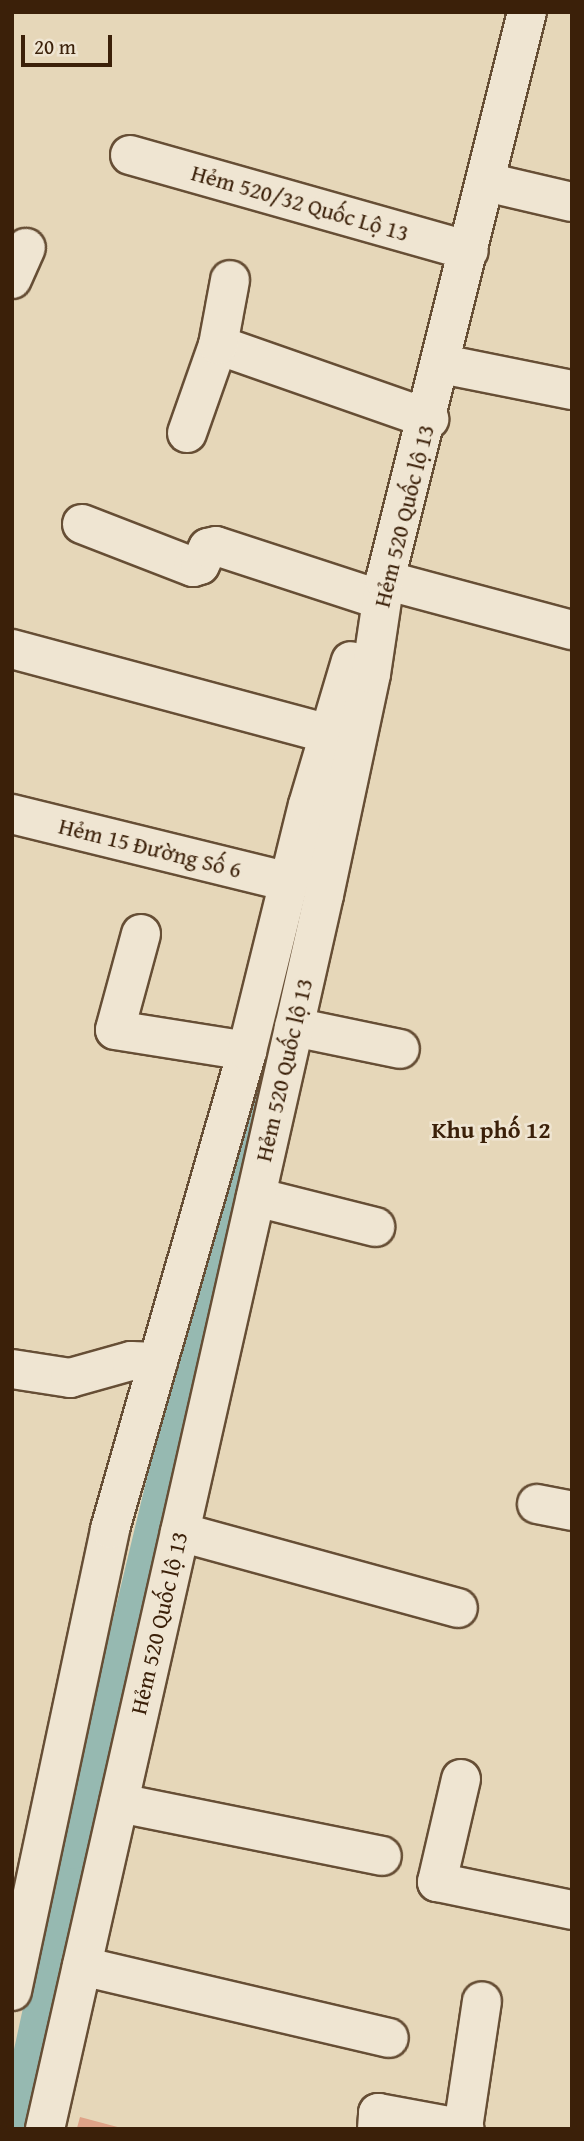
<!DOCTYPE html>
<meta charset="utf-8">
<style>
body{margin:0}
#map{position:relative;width:584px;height:2141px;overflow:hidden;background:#e6d7b9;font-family:"Gentium Book Plus",serif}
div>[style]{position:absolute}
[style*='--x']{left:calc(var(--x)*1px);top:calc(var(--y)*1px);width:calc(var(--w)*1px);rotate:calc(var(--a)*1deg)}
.canal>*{height:32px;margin:-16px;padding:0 16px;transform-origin:16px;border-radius:16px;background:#96b9b1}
.building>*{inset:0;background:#dfa388}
.roads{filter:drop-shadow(2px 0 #664e35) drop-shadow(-2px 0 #664e35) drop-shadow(0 2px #664e35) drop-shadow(0 -2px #664e35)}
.minor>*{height:38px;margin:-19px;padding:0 19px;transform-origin:19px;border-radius:19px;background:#efe5d2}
span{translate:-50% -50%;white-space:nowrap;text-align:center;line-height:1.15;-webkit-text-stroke:5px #efe5d2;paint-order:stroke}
.street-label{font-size:23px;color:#3b2009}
.neighbourhood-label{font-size:24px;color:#3b2009;font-weight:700}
.frame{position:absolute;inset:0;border:14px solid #3b2009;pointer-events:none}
.scale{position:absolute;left:21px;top:35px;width:91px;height:32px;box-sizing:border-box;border:4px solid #3b2009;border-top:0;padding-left:9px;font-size:21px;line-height:24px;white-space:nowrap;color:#3b2009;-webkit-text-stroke:5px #efe5d2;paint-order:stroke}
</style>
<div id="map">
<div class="canal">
<i style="--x:13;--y:2129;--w:282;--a:-77.7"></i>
<i style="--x:73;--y:1853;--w:913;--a:-76.45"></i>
</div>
<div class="building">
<i style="clip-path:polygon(80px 2117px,125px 2129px,78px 2129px,77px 2128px)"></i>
</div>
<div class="roads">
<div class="minor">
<i style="--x:130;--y:155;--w:352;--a:15.8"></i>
<i style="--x:486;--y:182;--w:88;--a:13.1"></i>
<i style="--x:12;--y:279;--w:34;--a:-66"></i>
<i style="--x:218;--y:345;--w:224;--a:19.3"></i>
<i style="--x:442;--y:364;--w:133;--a:11.3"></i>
<i style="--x:187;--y:433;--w:93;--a:-70.6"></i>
<i style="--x:218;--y:345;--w:66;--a:-79.5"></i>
<i style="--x:82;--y:524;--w:119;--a:21.2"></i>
<i style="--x:193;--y:567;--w:7;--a:-16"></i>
<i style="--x:200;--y:565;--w:19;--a:-65"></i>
<i style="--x:208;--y:548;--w:8;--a:-14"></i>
<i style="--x:216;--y:546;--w:174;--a:18.1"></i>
<i style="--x:385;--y:580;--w:194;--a:15"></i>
<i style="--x:12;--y:649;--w:328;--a:15"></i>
<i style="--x:12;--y:814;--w:284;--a:13.8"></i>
<i style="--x:141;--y:934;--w:99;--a:105.2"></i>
<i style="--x:115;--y:1030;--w:134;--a:9"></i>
<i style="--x:294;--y:1027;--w:108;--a:11.7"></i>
<i style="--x:256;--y:1197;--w:123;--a:14.1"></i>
<i style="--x:12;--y:1369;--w:59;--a:8.8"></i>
<i style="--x:70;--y:1378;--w:63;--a:-15.6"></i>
<i style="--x:131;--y:1361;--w:27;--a:2"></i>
<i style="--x:537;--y:1504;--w:36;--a:11"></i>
<i style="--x:180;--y:1532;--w:288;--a:15.3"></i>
<i style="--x:461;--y:1779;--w:106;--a:103.1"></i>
<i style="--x:437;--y:1882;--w:138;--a:11.7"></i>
<i style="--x:119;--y:1803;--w:268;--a:11.4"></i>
<i style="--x:82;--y:1966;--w:315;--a:13.2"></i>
<i style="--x:12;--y:1991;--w:472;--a:-78"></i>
<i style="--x:110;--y:1529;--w:497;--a:-74"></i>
<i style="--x:247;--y:1051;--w:253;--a:-76.1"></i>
<i style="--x:308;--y:805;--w:150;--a:-73.4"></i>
<i style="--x:463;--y:2128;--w:128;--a:-81.5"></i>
<i style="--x:45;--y:2129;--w:1265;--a:-77.26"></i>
<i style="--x:324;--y:895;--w:226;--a:-78"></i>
<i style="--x:371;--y:674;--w:95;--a:-81.5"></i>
<i style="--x:385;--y:580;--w:585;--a:-75.96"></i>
<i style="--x:377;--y:2129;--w:16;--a:-86"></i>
<i style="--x:378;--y:2113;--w:88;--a:10.4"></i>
</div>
</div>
<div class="street-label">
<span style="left:300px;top:203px;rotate:16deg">Hẻm 520/32 Quốc Lộ 13</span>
<span style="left:404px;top:516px;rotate:-76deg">Hẻm 520 Quốc lộ 13</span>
<span style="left:150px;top:848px;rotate:14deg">Hẻm 15 Đường Số 6</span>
<span style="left:284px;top:1070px;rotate:-77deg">Hẻm 520 Quốc lộ 13</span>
<span style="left:159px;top:1623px;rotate:-77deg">Hẻm 520 Quốc lộ 13</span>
</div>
<div class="neighbourhood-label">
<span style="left:491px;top:1130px">Khu phố 12</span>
</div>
<div class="frame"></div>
<div class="scale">20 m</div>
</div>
